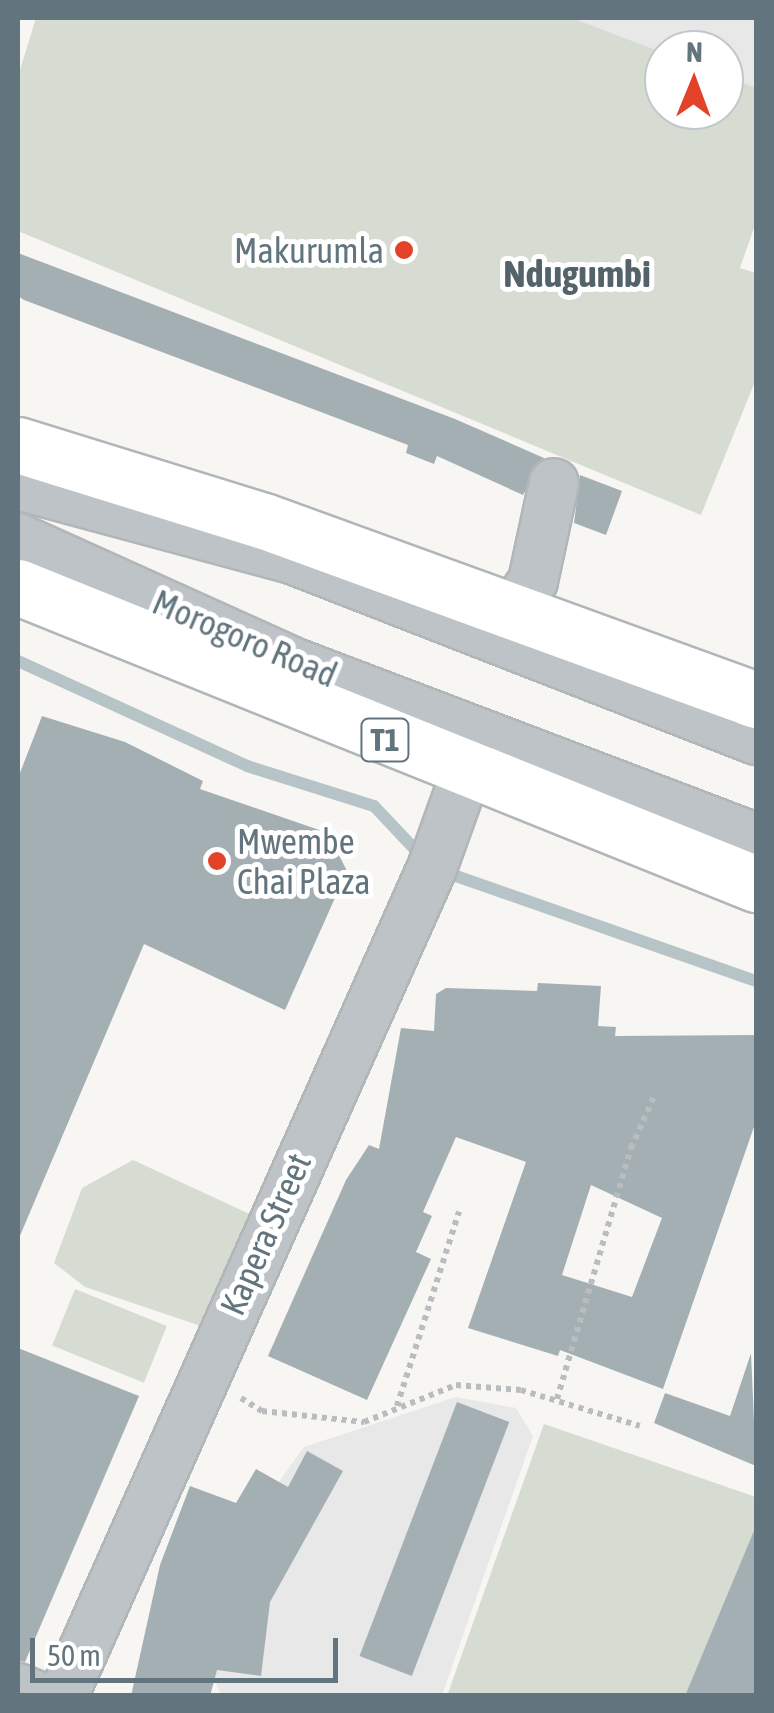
<!DOCTYPE html>
<style>
body{margin:0}
#map{position:relative;width:774px;height:1713px;overflow:hidden;background:#f7f6f3;font-family:"Asap Condensed",sans-serif}
div>[style]{position:absolute}
[style*='--x']{left:calc(var(--x)*1px);top:calc(var(--y)*1px);width:calc(var(--w)*1px);rotate:calc(var(--a)*1deg)}
.built>*{inset:0;background:#e7e8e7}
.green>*{inset:0;background:#d7dcd3;transform-origin:0 0}
.stream>*{height:12px;margin:-6px;padding:0 6px;transform-origin:6px;border-radius:6px;background:#b7c4c7}
.building>*{inset:0;background:#a4afb3;transform-origin:0 0}
.path>*{height:6px;margin-top:-3px;transform-origin:0;background:repeating-linear-gradient(90deg,#babdbf 0 5px,transparent 0 10px)}
.roads{filter:drop-shadow(2px 0 #b1b6b9) drop-shadow(-2px 0 #b1b6b9) drop-shadow(0 2px #b1b6b9) drop-shadow(0 -2px #b1b6b9)}
.minor>*{height:48px;margin:-24px;padding:0 24px;transform-origin:24px;border-radius:24px;background:#bdc3c6}
.highway>*{height:55px;margin:-27.5px;padding:0 27.5px;transform-origin:27.5px;border-radius:27.5px;background:#fff}
.dots>*{width:28px;height:28px;translate:-50% -50%;box-sizing:border-box;border:5px solid #fff;border-radius:50%}
span{translate:-50% -50%;white-space:nowrap;text-align:center;line-height:1.15;-webkit-text-stroke:10px #fff;paint-order:stroke}
.shield-label span{padding:2px 8px;background:#fff;border:2px solid;border-radius:8px;-webkit-text-stroke-width:0}
.shield-label{font-size:32px;color:#62757e;font-weight:700}
.poi-label{font-size:35px;color:#62757e}
.right{translate:-100% -50%;text-align:right}
.left{translate:0 -50%;text-align:left}
.street-label{font-size:35px;color:#62757e}
.neighbourhood-label{font-size:38px;color:#54626a;font-weight:700}
.frame{position:absolute;inset:0;border:20px solid #62757e;pointer-events:none}
.north{position:absolute;left:644px;top:30px;width:100px;height:100px;box-sizing:border-box;background:#fff;border:2px solid #c0c8cb;border-radius:50%;rotate:1deg;font-size:28px;font-weight:700;line-height:40px;text-align:center;color:#62757e}
.north::after{content:'';display:block;margin:auto;width:35px;height:45px;background:#e24228;clip-path:polygon(50% 0,100% 100%,50% 72%,0 100%)}
.scale{position:absolute;left:30px;top:1638px;width:308px;height:45px;box-sizing:border-box;border:5px solid #62757e;border-top:0;padding-left:12px;font-size:30px;line-height:35px;white-space:nowrap;color:#62757e;-webkit-text-stroke:8px #fff;paint-order:stroke}
</style>
<div id="map">
<div class="built">
<i style="clip-path:polygon(572px 18px,756px 18px,756px 88px,724px 75px,724px 50px,664px 53px)"></i>
<i style="clip-path:polygon(456px 1397px,516px 1408px,533px 1436px,442px 1695px,221px 1695px,210px 1669px,276px 1486px,304px 1447px)"></i>
</div>
<div class="green">
<i style="clip-path:polygon(36px 18px,572px 18px,664px 53px,664px 110px,724px 110px,724px 75px,756px 88px,756px 222px,740px 268px,756px 273px,756px 379px,701px 515px,18px 231px,18px 76px)"></i>
<i style="clip-path:polygon(133px 1160px,254px 1216px,221px 1308px,201px 1326px,85px 1287px,54px 1263px,82px 1188px)"></i>
<i style="left:75px;top:1289px;width:99px;height:61px;rotate:22deg"></i>
<i style="clip-path:polygon(544px 1424px,756px 1497px,756px 1645px,741px 1682px,715px 1696px,447px 1696px)"></i>
</div>
<div class="stream">
<i style="--x:18;--y:661;--w:252;--a:24.6"></i>
<i style="--x:247;--y:766;--w:133;--a:17.5"></i>
<i style="--x:374;--y:806;--w:71;--a:46.7"></i>
<i style="--x:439;--y:870;--w:336;--a:19.3"></i>
</div>
<div class="building">
<i style="clip-path:polygon(18px 253px,455px 419px,544px 458px,523px 495px,437px 456px,434px 464px,406px 453px,408px 445px,24px 300px,18px 296px)"></i>
<i style="clip-path:polygon(580px 475px,622px 491px,606px 535px,574px 523px)"></i>
<i style="clip-path:polygon(42px 716px,125px 742px,203px 781px,200px 789px,328px 833px,347px 871px,285px 1010px,144px 944px,19px 1238px,18px 778px)"></i>
<i style="clip-path:polygon(evenodd,538px 983px,601px 986px,598px 1026px,616px 1027px,615px 1036px,756px 1035px,756px 1121px,663px 1389px,560px 1350px,558px 1356px,468px 1328px,526px 1162px,456px 1137px,423px 1212px,432px 1216px,416px 1252px,431px 1259px,367px 1400px,268px 1356px,346px 1180px,369px 1145px,379px 1149px,401px 1028px,434px 1031px,436px 994px,446px 988px,537px 991px,538px 983px,591px 1185px,662px 1218px,632px 1297px,562px 1275px,591px 1185px)"></i>
<i style="clip-path:polygon(18px 1348px,139px 1396px,25px 1662px,18px 1661px)"></i>
<i style="clip-path:polygon(751px 1353px,756px 1466px,654px 1423px,665px 1393px,730px 1416px)"></i>
<i style="left:457px;top:1402px;width:56px;height:272px;rotate:21deg"></i>
<i style="clip-path:polygon(307px 1451px,343px 1471px,270px 1602px,261px 1676px,217px 1670px,210px 1696px,131px 1696px,160px 1565px,190px 1486px,236px 1503px,256px 1469px,288px 1487px)"></i>
<i style="clip-path:polygon(756px 1526px,756px 1696px,685px 1696px)"></i>
</div>
<div class="path">
<i style="--x:241;--y:1398;--w:25;--a:32"></i>
<i style="--x:262;--y:1411;--w:103;--a:6.2"></i>
<i style="--x:364;--y:1422;--w:99;--a:-21.9"></i>
<i style="--x:456;--y:1385;--w:65;--a:4.4"></i>
<i style="--x:521;--y:1390;--w:124;--a:16.8"></i>
<i style="--x:557;--y:1399;--w:262;--a:-73.6"></i>
<i style="--x:631;--y:1148;--w:59;--a:-66"></i>
<i style="--x:397;--y:1406;--w:204;--a:-72.3"></i>
</div>
<div class="roads">
<div class="minor">
<i style="--x:18;--y:485;--w:284;--a:15.1"></i>
<i style="--x:292;--y:559;--w:498;--a:21.3"></i>
<i style="--x:18;--y:538;--w:304;--a:24.3"></i>
<i style="--x:295;--y:663;--w:493;--a:20.8"></i>
<i style="--x:513;--y:610;--w:35;--a:-55"></i>
<i style="--x:533;--y:581;--w:100;--a:-77.9"></i>
<i style="--x:18;--y:1688;--w:21;--a:23"></i>
<i style="--x:63;--y:1696;--w:907;--a:-65.98"></i>
<i style="--x:432;--y:868;--w:101;--a:-70.3"></i>
</div>
<div class="highway">
<i style="--x:18;--y:445;--w:257;--a:17.2"></i>
<i style="--x:264;--y:521;--w:524;--a:19.99"></i>
<i style="--x:18;--y:587;--w:796;--a:21.92"></i>
</div>
</div>
<div class="dots">
<i style="left:404px;top:250px;background:#e24228"></i>
<i style="left:217px;top:861px;background:#e24228"></i>
</div>
<div class="shield-label">
<span style="left:385px;top:740px">T1</span>
</div>
<div class="poi-label">
<span class="right" style="left:384px;top:250px">Makurumla</span>
<span class="left" style="left:237px;top:861px">Mwembe<br>Chai Plaza</span>
</div>
<div class="street-label">
<span style="left:245px;top:638px;rotate:23deg">Morogoro Road</span>
<span style="left:265px;top:1234px;rotate:-66deg">Kapera Street</span>
</div>
<div class="neighbourhood-label">
<span style="left:577px;top:274px">Ndugumbi</span>
</div>
<div class="frame"></div>
<div class="north">N</div>
<div class="scale">50 m</div>
</div>
